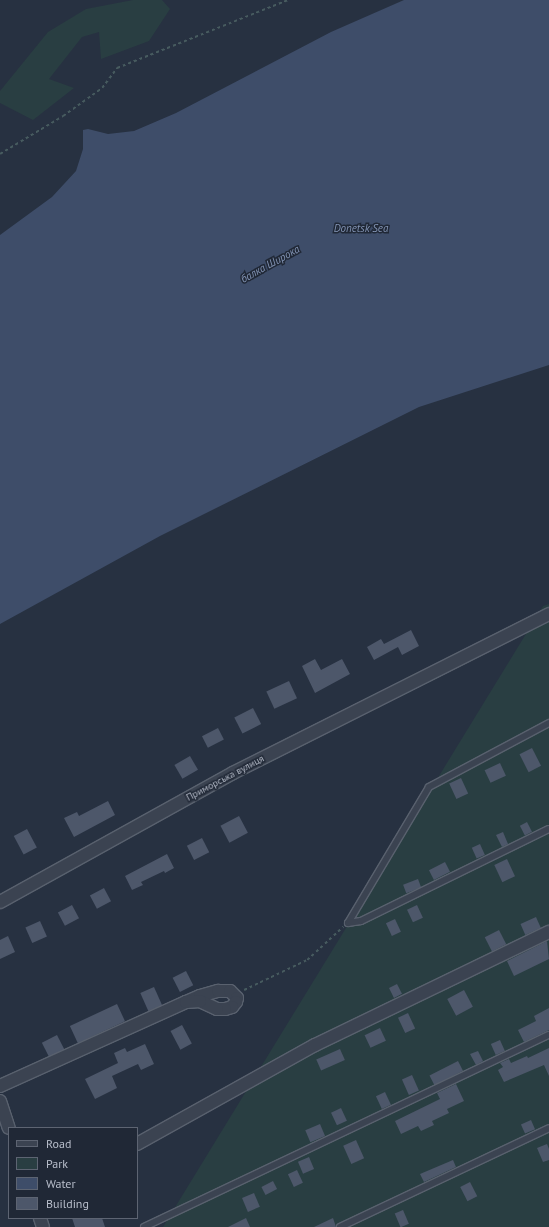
<!DOCTYPE html>
<meta charset="utf-8">
<style>
body{margin:0}
#map{position:relative;width:549px;height:1227px;overflow:hidden;background:#273141;font-family:"PT Sans",sans-serif}
div>[style]{position:absolute}
[style*='--x']{left:calc(var(--x)*1px);top:calc(var(--y)*1px);width:calc(var(--w)*1px);rotate:calc(var(--a)*1deg)}
.green>*{inset:0;background:#293e42}
.water>*{inset:0;background:#3e4d69}
.building>*{inset:0;background:#4d576a;transform-origin:0 0}
.path>*{height:1.5px;margin-top:-0.75px;transform-origin:0;background:repeating-linear-gradient(90deg,#475b5f 0 3px,transparent 0 6px)}
.roads{filter:drop-shadow(1px 0 #59616e) drop-shadow(-1px 0 #59616e) drop-shadow(0 1px #59616e) drop-shadow(0 -1px #59616e)}
.service>*{height:6px;margin:-3px;padding:0 3px;transform-origin:3px;border-radius:3px;background:#3b4351}
.minor>*{height:12px;margin:-6px;padding:0 6px;transform-origin:6px;border-radius:6px;background:#3b4351}
span{translate:-50% -50%;white-space:nowrap;text-align:center;line-height:1.15;-webkit-text-stroke:3px #202836;paint-order:stroke}
.street-label{font-size:10px;color:#b8becb}
.water-label{font-size:11px;color:#8192b2;font-style:italic}
.legend{position:absolute;left:8px;top:1127px;width:130px;height:92px;box-sizing:border-box;background:#202836;border:1px solid #5d6472;margin:0;padding:5px 7px;list-style:none;font-size:12px;color:#b8becb}
.legend li{display:flex;align-items:center;gap:8px;height:20px}
.legend b{width:20px;border:1px solid #5d6472}
</style>
<div id="map">
<div class="green">
<i style="clip-path:polygon(133px 0,162px 0,170px 9px,149px 41px,101px 59px,99px 32px,82px 37px,49px 79px,74px 88px,33px 120px,0 103px,0 91px,48px 32px,86px 9px)"></i>
<i style="clip-path:polygon(549px 604px,549px 1227px,163px 1227px,543px 606px)"></i>
</div>
<div class="water">
<i style="clip-path:polygon(404px 0,549px 0,549px 365px,419px 407px,160px 536px,0 624px,0 235px,52px 197px,76px 171px,83px 149px,83px 130px,88px 129px,108px 134px,134px 131px,176px 113px,331px 32px)"></i>
</div>
<div class="building">
<i style="clip-path:polygon(411px 630px,419px 646px,402px 655px,398px 647px,374px 660px,367px 647px,381px 639px,384px 644px)"></i>
<i style="clip-path:polygon(315px 659px,321px 670px,342px 659px,350px 674px,315px 693px,302px 666px)"></i>
<i style="left:289px;top:681px;width:19px;height:25px;rotate:65deg"></i>
<i style="left:253px;top:708px;width:18px;height:21px;rotate:63deg"></i>
<i style="left:218px;top:728px;width:13px;height:18px;rotate:63deg"></i>
<i style="left:532px;top:748px;width:20px;height:14px;rotate:63deg"></i>
<i style="left:190px;top:756px;width:16px;height:18px;rotate:60deg"></i>
<i style="left:500px;top:763px;width:14px;height:17px;rotate:65deg"></i>
<i style="left:461px;top:778px;width:17px;height:13px;rotate:65deg"></i>
<i style="clip-path:polygon(108px 801px,115px 815px,74px 837px,64px 818px,77px 812px,79px 816px)"></i>
<i style="left:239px;top:816px;width:19px;height:21px;rotate:62deg"></i>
<i style="left:527px;top:822px;width:11px;height:8px;rotate:63deg"></i>
<i style="left:27px;top:829px;width:21px;height:15px;rotate:62deg"></i>
<i style="clip-path:polygon(503px 832px,508px 844px,502px 847px,496px 835px)"></i>
<i style="left:202px;top:838px;width:16px;height:17px;rotate:63deg"></i>
<i style="left:480px;top:844px;width:12px;height:9px;rotate:66deg"></i>
<i style="clip-path:polygon(167px 854px,174px 868px,165px 873px,164px 871px,141px 882px,143px 885px,132px 890px,125px 876px)"></i>
<i style="left:507px;top:859px;width:19px;height:14px;rotate:65deg"></i>
<i style="left:445px;top:862px;width:11px;height:18px;rotate:63deg"></i>
<i style="left:418px;top:879px;width:9px;height:16px;rotate:69deg"></i>
<i style="left:104px;top:888px;width:15px;height:16px;rotate:62deg"></i>
<i style="left:72px;top:905px;width:15px;height:16px;rotate:62deg"></i>
<i style="left:417px;top:905px;width:14px;height:11px;rotate:65deg"></i>
<i style="left:536px;top:917px;width:12px;height:17px;rotate:66deg"></i>
<i style="left:395px;top:919px;width:14px;height:10px;rotate:65deg"></i>
<i style="left:40px;top:921px;width:17px;height:16px;rotate:66deg"></i>
<i style="left:499px;top:930px;width:16px;height:16px;rotate:63deg"></i>
<i style="clip-path:polygon(8px 936px,15px 952px,0 959px,0 940px)"></i>
<i style="clip-path:polygon(547px 941px,549px 959px,514px 976px,507px 961px)"></i>
<i style="left:186px;top:971px;width:16px;height:15px;rotate:63deg"></i>
<i style="left:397px;top:984px;width:11px;height:9px;rotate:63deg"></i>
<i style="left:154px;top:987px;width:20px;height:15px;rotate:66deg"></i>
<i style="left:464px;top:990px;width:19px;height:19px;rotate:62deg"></i>
<i style="left:117px;top:1004px;width:19px;height:52px;rotate:65deg"></i>
<i style="clip-path:polygon(549px 1008px,549px 1030px,524px 1042px,518px 1030px,536px 1021px,534px 1016px)"></i>
<i style="left:408px;top:1013px;width:17px;height:11px;rotate:65deg"></i>
<i style="left:182px;top:1025px;width:21px;height:13px;rotate:62deg"></i>
<i style="left:380px;top:1028px;width:14px;height:17px;rotate:65deg"></i>
<i style="left:57px;top:1035px;width:16px;height:17px;rotate:63deg"></i>
<i style="left:500px;top:1040px;width:12px;height:10px;rotate:66deg"></i>
<i style="clip-path:polygon(145px 1044px,154px 1064px,141px 1070px,138px 1064px,112px 1076px,117px 1088px,95px 1099px,85px 1079px,118px 1063px,114px 1053px,125px 1048px,127px 1052px)"></i>
<i style="clip-path:polygon(549px 1048px,549px 1076px,544px 1065px,504px 1082px,498px 1070px,503px 1067px,500px 1063px,509px 1059px,511px 1063px,527px 1056px,528px 1058px)"></i>
<i style="left:340px;top:1049px;width:12px;height:26px;rotate:66deg"></i>
<i style="clip-path:polygon(478px 1051px,483px 1061px,476px 1065px,470px 1054px)"></i>
<i style="left:458px;top:1061px;width:11px;height:32px;rotate:63deg"></i>
<i style="left:412px;top:1075px;width:17px;height:11px;rotate:66deg"></i>
<i style="clip-path:polygon(456px 1084px,464px 1101px,447px 1109px,449px 1113px,432px 1121px,434px 1125px,421px 1131px,418px 1126px,401px 1134px,395px 1121px,440px 1099px,437px 1093px)"></i>
<i style="left:385px;top:1092px;width:14px;height:10px;rotate:65deg"></i>
<i style="left:341px;top:1108px;width:14px;height:11px;rotate:65deg"></i>
<i style="left:531px;top:1120px;width:10px;height:11px;rotate:66deg"></i>
<i style="left:320px;top:1124px;width:13px;height:16px;rotate:67deg"></i>
<i style="left:356px;top:1140px;width:20px;height:14px;rotate:66deg"></i>
<i style="clip-path:polygon(547px 1144px,549px 1149px,549px 1160px,543px 1162px,537px 1148px)"></i>
<i style="left:309px;top:1157px;width:13px;height:12px;rotate:67deg"></i>
<i style="clip-path:polygon(453px 1160px,456px 1167px,424px 1182px,420px 1174px)"></i>
<i style="left:297px;top:1170px;width:14px;height:10px;rotate:65deg"></i>
<i style="left:273px;top:1181px;width:9px;height:13px;rotate:63deg"></i>
<i style="left:470px;top:1182px;width:16px;height:11px;rotate:63deg"></i>
<i style="left:254px;top:1193px;width:15px;height:13px;rotate:67deg"></i>
<i style="left:403px;top:1210px;width:15px;height:9px;rotate:67deg"></i>
<i style="clip-path:polygon(72px 1218px,102px 1218px,105px 1227px,75px 1227px)"></i>
<i style="clip-path:polygon(246px 1218px,250px 1227px,228px 1227px)"></i>
<i style="clip-path:polygon(333px 1218px,336px 1227px,314px 1227px)"></i>
</div>
<div class="path">
<i style="--x:0;--y:154;--w:74;--a:-31.1"></i>
<i style="--x:63;--y:116;--w:48;--a:-35.7"></i>
<i style="--x:102;--y:88;--w:25;--a:-53"></i>
<i style="--x:117;--y:68;--w:184;--a:-21.7"></i>
<i style="--x:244;--y:990;--w:70;--a:-25.5"></i>
<i style="--x:307;--y:960;--w:49;--a:-42.5"></i>
</div>
<div class="roads">
<div class="service">
<i style="--x:348;--y:923;--w:158;--a:-59.2"></i>
<i style="--x:429;--y:787;--w:136;--a:-28.1"></i>
<i style="--x:348;--y:923;--w:13;--a:-9"></i>
<i style="--x:361;--y:921;--w:209;--a:-26.1"></i>
<i style="--x:144;--y:1227;--w:448;--a:-25.4"></i>
<i style="--x:340;--y:1227;--w:231;--a:-25.3"></i>
</div>
<div class="minor">
<i style="--x:0;--y:902;--w:266;--a:-29"></i>
<i style="--x:233;--y:773;--w:354;--a:-26.7"></i>
<i style="--x:0;--y:1086;--w:204;--a:-24.3"></i>
<i style="--x:186;--y:1002;--w:15;--a:-23"></i>
<i style="--x:200;--y:996;--w:19;--a:-16"></i>
<i style="--x:218;--y:991;--w:12;--a:0"></i>
<i style="--x:230;--y:991;--w:10;--a:45"></i>
<i style="--x:237;--y:998;--w:4;--a:104"></i>
<i style="--x:236;--y:1002;--w:6;--a:129"></i>
<i style="--x:232;--y:1007;--w:7;--a:164"></i>
<i style="--x:225;--y:1009;--w:8;--a:180"></i>
<i style="--x:217;--y:1009;--w:19;--a:-155"></i>
<i style="--x:200;--y:1001;--w:14;--a:176"></i>
<i style="--x:0;--y:1101;--w:28;--a:72"></i>
<i style="--x:137;--y:1144;--w:204;--a:-29.1"></i>
<i style="--x:315;--y:1045;--w:260;--a:-25.8"></i>
<i style="--x:40;--y:1218;--w:9;--a:72"></i>
</div>
</div>
<div class="street-label">
<span style="left:225px;top:778px;rotate:-28deg">Приморська вулиця</span>
</div>
<div class="water-label">
<span style="left:361px;top:228px">Donetsk Sea</span>
<span style="left:270px;top:264px;rotate:-29deg">балка Широка</span>
</div>
<ul class="legend">
<li><b style="height:5px;background:#3b4351"></b>Road</li>
<li><b style="height:11px;background:#293e42"></b>Park</li>
<li><b style="height:11px;background:#3e4d69"></b>Water</li>
<li><b style="height:11px;background:#4d576a"></b>Building</li>
</ul>
</div>
